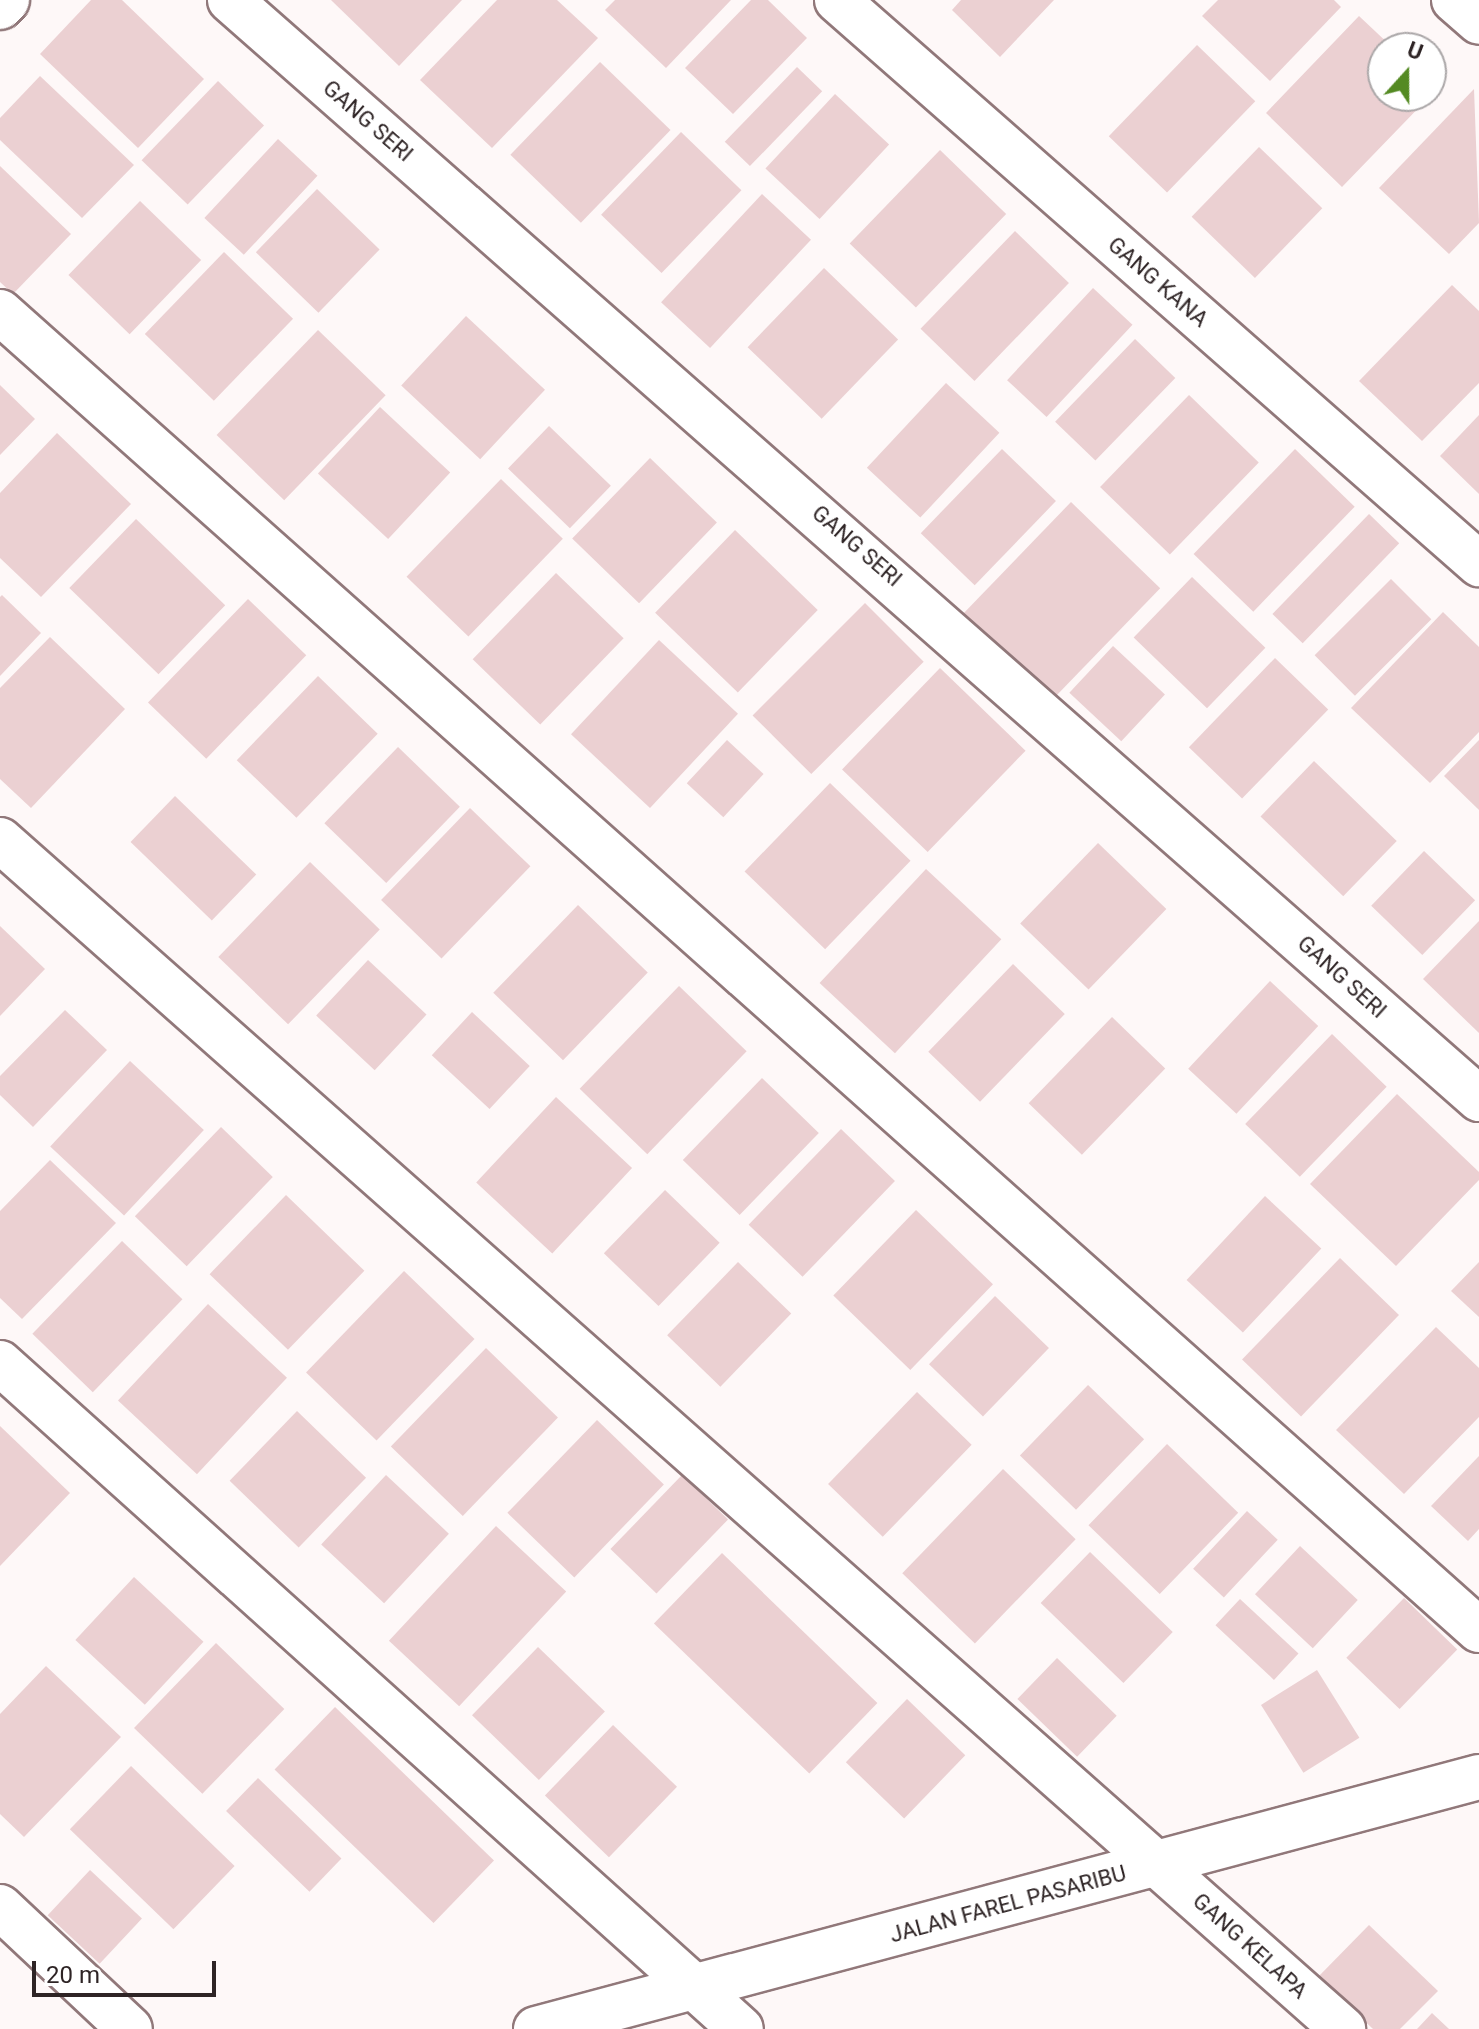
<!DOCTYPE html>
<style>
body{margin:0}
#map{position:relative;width:1479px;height:2029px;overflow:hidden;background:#fef8f8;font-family:Roboto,sans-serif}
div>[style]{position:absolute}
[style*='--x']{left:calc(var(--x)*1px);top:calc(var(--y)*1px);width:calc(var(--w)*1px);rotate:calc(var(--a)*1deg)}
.building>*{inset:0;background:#ebd0d2;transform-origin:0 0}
.roads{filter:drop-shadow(2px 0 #91787a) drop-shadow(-2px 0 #91787a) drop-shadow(0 2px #91787a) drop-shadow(0 -2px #91787a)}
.minor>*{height:44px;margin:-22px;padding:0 22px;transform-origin:22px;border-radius:22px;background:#fff}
.tertiary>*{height:44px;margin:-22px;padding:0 22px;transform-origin:22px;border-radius:22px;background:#fff}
span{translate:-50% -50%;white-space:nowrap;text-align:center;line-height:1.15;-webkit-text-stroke:6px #fff;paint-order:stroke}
.street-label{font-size:22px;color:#2e2425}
.north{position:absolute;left:1367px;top:32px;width:80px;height:80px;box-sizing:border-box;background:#fff;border:2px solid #aba7a8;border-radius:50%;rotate:21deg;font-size:22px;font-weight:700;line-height:32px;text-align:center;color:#2e2425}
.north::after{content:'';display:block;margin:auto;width:28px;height:36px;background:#548a23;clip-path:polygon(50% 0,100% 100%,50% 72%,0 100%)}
.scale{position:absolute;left:32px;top:1961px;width:184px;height:36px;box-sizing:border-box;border:4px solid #2e2425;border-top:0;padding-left:10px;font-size:24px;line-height:28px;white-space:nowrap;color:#2e2425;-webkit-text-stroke:6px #fff;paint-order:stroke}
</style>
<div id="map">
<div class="building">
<i style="clip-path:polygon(91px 0,122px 0,204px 79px,138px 148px,40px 54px)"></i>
<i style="clip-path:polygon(331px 0,462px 0,399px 66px)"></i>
<i style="clip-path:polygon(497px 0,557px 0,598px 38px,492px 148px,420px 80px)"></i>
<i style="clip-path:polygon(615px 0,731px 0,666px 68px,605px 10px)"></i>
<i style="clip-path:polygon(751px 0,768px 0,807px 38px,733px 114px,685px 68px)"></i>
<i style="clip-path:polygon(961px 0,1054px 0,1000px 57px,952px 10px)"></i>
<i style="clip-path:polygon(1218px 0,1334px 0,1341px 7px,1270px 81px,1202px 16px)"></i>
<i style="clip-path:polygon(1359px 16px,1393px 48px,1383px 48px,1383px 96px,1430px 96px,1342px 187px,1266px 113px)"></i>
<i style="left:1197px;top:45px;width:81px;height:127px;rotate:44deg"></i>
<i style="left:600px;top:62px;width:98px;height:129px;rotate:44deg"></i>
<i style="left:797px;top:67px;width:35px;height:104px;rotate:44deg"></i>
<i style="clip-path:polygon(40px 76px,134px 165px,82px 218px,0 140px,0 118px)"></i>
<i style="left:218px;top:81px;width:64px;height:110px;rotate:44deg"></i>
<i style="clip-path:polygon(1474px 89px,1479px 223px,1449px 254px,1379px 188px)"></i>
<i style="left:835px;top:94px;width:74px;height:102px;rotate:43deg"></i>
<i style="left:681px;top:132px;width:84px;height:115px;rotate:44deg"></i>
<i style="left:278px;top:139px;width:54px;height:108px;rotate:43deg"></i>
<i style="left:1259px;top:147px;width:88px;height:97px;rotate:44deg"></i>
<i style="left:940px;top:150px;width:92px;height:130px;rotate:44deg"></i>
<i style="clip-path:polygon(0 166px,71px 234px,13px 294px,0 282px)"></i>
<i style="left:317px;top:189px;width:87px;height:88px;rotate:44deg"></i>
<i style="left:762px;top:194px;width:67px;height:148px;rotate:43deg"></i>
<i style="left:140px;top:201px;width:85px;height:103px;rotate:44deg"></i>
<i style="left:1015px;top:231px;width:75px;height:136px;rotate:44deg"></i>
<i style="left:224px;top:252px;width:96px;height:114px;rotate:44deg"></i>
<i style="left:824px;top:268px;width:103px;height:110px;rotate:44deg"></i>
<i style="clip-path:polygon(1452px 285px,1479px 311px,1479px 383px,1422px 441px,1359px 381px)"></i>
<i style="left:1093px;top:288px;width:54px;height:126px;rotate:43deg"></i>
<i style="left:466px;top:316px;width:108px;height:95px;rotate:43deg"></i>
<i style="left:318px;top:330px;width:94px;height:146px;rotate:44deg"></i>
<i style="left:1135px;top:339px;width:56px;height:115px;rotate:44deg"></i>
<i style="left:946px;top:383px;width:73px;height:116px;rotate:43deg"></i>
<i style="clip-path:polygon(0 385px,35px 419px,0 455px)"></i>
<i style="left:1189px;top:395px;width:97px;height:128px;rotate:44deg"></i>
<i style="left:380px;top:407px;width:96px;height:91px;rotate:43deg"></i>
<i style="clip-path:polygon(1479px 415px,1479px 494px,1440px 456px)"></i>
<i style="left:549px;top:426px;width:86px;height:59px;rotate:44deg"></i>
<i style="clip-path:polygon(57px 433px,131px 504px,41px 597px,0 558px,0 493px)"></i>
<i style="left:1002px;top:449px;width:75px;height:117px;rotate:44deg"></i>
<i style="left:1295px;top:449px;width:83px;height:146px;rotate:44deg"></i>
<i style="left:650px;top:458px;width:93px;height:112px;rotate:44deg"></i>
<i style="left:501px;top:479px;width:86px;height:136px;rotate:44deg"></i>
<i style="left:1071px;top:502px;width:124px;height:157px;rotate:44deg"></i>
<i style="left:1369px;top:514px;width:42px;height:139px;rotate:44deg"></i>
<i style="left:136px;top:519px;width:124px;height:96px;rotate:44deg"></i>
<i style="left:735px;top:530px;width:115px;height:115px;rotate:44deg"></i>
<i style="left:556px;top:573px;width:94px;height:120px;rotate:44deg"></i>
<i style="left:1192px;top:577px;width:102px;height:84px;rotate:44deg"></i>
<i style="left:1391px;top:579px;width:57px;height:108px;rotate:45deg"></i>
<i style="clip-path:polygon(2px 595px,41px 633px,0 676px,0 597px)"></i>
<i style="left:248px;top:599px;width:81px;height:144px;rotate:44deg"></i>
<i style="left:865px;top:603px;width:83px;height:159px;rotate:45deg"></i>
<i style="clip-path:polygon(1443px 612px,1479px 647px,1479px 732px,1430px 783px,1351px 708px)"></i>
<i style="clip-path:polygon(50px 637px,125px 709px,31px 808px,0 779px,0 688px)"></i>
<i style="left:659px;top:640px;width:108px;height:129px;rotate:43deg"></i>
<i style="left:1113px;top:646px;width:71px;height:64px;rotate:43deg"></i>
<i style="left:1275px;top:658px;width:74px;height:124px;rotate:44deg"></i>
<i style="left:940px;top:668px;width:119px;height:141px;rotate:44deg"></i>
<i style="left:318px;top:676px;width:83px;height:117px;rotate:44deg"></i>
<i style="left:727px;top:740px;width:50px;height:59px;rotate:43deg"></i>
<i style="clip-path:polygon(1479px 740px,1479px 810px,1444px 776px)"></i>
<i style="left:398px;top:747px;width:86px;height:106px;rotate:44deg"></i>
<i style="left:1314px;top:761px;width:115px;height:77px;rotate:44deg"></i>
<i style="left:830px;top:783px;width:112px;height:123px;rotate:44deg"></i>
<i style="left:175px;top:796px;width:113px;height:64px;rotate:44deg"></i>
<i style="left:470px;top:808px;width:84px;height:128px;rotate:44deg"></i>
<i style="left:1098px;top:843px;width:95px;height:112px;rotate:44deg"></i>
<i style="left:1424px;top:851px;width:71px;height:76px;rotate:44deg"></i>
<i style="left:310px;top:862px;width:97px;height:132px;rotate:44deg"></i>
<i style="left:926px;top:869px;width:103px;height:156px;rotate:43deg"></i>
<i style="left:578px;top:905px;width:97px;height:122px;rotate:44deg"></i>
<i style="clip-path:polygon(1479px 921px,1479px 1033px,1423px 979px)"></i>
<i style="clip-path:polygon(0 926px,45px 969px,0 1016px)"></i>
<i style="left:368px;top:960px;width:80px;height:76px;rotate:43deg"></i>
<i style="left:1013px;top:964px;width:72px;height:122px;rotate:44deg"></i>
<i style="left:1270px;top:981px;width:66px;height:120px;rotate:43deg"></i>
<i style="left:679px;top:986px;width:94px;height:143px;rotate:44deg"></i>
<i style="clip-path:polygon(65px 1010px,107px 1050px,33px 1127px,0 1095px,0 1076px)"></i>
<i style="left:472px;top:1012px;width:79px;height:59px;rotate:43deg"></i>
<i style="left:1112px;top:1017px;width:74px;height:120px;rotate:44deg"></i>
<i style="left:1332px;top:1034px;width:76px;height:125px;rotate:44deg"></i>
<i style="left:130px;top:1061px;width:101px;height:117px;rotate:43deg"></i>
<i style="left:762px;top:1078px;width:79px;height:114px;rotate:44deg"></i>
<i style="clip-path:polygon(1397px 1094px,1479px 1172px,1479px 1180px,1396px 1266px,1310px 1184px)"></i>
<i style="left:556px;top:1097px;width:104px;height:117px;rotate:43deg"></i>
<i style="left:221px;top:1127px;width:72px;height:124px;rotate:44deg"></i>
<i style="left:841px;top:1129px;width:75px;height:133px;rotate:44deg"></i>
<i style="clip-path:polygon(50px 1160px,116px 1223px,22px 1319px,0 1298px,0 1211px)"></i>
<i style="left:665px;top:1190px;width:76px;height:88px;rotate:44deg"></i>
<i style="left:286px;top:1195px;width:109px;height:110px;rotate:44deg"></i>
<i style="left:1265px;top:1196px;width:77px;height:115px;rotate:43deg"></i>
<i style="left:916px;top:1210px;width:107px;height:119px;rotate:44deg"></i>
<i style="left:122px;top:1241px;width:84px;height:129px;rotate:44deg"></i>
<i style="left:1340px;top:1258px;width:82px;height:141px;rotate:44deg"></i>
<i style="left:738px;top:1262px;width:74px;height:102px;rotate:44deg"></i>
<i style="clip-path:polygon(1479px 1262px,1479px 1317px,1451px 1291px)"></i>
<i style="left:404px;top:1271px;width:98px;height:141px;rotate:44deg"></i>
<i style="left:995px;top:1296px;width:75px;height:95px;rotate:44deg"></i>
<i style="left:208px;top:1304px;width:108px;height:132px;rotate:43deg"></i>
<i style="clip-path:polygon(1436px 1327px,1479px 1368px,1479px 1417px,1404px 1494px,1336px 1430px)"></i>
<i style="left:486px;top:1348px;width:100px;height:137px;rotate:44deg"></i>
<i style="left:1088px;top:1385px;width:78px;height:98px;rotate:44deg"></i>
<i style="left:917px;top:1392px;width:76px;height:128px;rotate:44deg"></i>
<i style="left:297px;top:1411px;width:96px;height:97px;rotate:44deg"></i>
<i style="left:597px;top:1420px;width:93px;height:129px;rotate:44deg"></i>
<i style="clip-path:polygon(0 1426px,70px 1493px,0 1566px)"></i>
<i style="left:1167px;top:1444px;width:99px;height:113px;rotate:44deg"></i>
<i style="clip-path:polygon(1479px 1456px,1479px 1529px,1468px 1541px,1431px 1506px)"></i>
<i style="left:1003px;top:1469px;width:101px;height:145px;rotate:44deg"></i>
<i style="left:386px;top:1475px;width:86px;height:95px;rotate:43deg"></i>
<i style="left:682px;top:1475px;width:64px;height:103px;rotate:44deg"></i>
<i style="left:1247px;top:1511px;width:42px;height:79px;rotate:43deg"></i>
<i style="left:496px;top:1526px;width:96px;height:157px;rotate:43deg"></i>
<i style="left:1300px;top:1546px;width:79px;height:66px;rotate:43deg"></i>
<i style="left:1090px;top:1552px;width:115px;height:71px;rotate:44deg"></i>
<i style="left:722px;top:1553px;width:216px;height:98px;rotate:44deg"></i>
<i style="left:134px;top:1577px;width:95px;height:86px;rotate:43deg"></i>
<i style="left:1404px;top:1598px;width:74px;height:83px;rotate:44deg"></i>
<i style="left:1240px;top:1599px;width:80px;height:36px;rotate:43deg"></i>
<i style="left:216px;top:1643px;width:95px;height:118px;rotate:44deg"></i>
<i style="left:538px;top:1647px;width:93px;height:95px;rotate:44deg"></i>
<i style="left:1057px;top:1658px;width:83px;height:57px;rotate:44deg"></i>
<i style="clip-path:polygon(46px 1666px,121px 1737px,24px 1837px,0 1814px,0 1714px)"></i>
<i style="left:1317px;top:1670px;width:80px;height:66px;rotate:58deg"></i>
<i style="left:907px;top:1699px;width:81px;height:88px;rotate:44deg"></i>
<i style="left:335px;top:1707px;width:221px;height:87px;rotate:44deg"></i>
<i style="left:613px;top:1725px;width:89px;height:98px;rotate:44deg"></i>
<i style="left:131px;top:1766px;width:144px;height:88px;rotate:44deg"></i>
<i style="left:258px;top:1778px;width:116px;height:46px;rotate:44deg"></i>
<i style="left:90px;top:1870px;width:71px;height:62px;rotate:43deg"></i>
<i style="clip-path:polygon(1369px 1925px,1438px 1991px,1400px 2029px,1373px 2029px,1318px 1977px)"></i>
<i style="clip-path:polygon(1432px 2013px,1449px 2029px,1417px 2029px)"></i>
</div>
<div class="roads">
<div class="minor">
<i style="--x:230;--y:0;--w:1664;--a:41.34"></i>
<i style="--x:837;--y:0;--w:855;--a:41.3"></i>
<i style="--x:1454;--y:0;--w:33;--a:41"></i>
<i style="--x:0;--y:7;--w:10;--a:-45"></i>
<i style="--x:0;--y:312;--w:1981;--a:41.71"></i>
<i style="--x:0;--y:840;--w:1794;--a:41.52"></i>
<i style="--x:0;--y:1363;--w:996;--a:41.95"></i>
<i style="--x:0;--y:1907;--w:178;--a:43.2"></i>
</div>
<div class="tertiary">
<i style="--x:536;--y:2029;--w:976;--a:-14.96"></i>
</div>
</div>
<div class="street-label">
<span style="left:368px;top:121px;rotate:41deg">GANG SERI</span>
<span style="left:1158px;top:282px;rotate:41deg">GANG KANA</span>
<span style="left:857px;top:546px;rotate:41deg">GANG SERI</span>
<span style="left:1342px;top:977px;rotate:42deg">GANG SERI</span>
<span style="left:1008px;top:1904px;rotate:-15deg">JALAN FAREL PASARIBU</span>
<span style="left:1250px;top:1946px;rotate:42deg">GANG KELAPA</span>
</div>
<div class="north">U</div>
<div class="scale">20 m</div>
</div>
